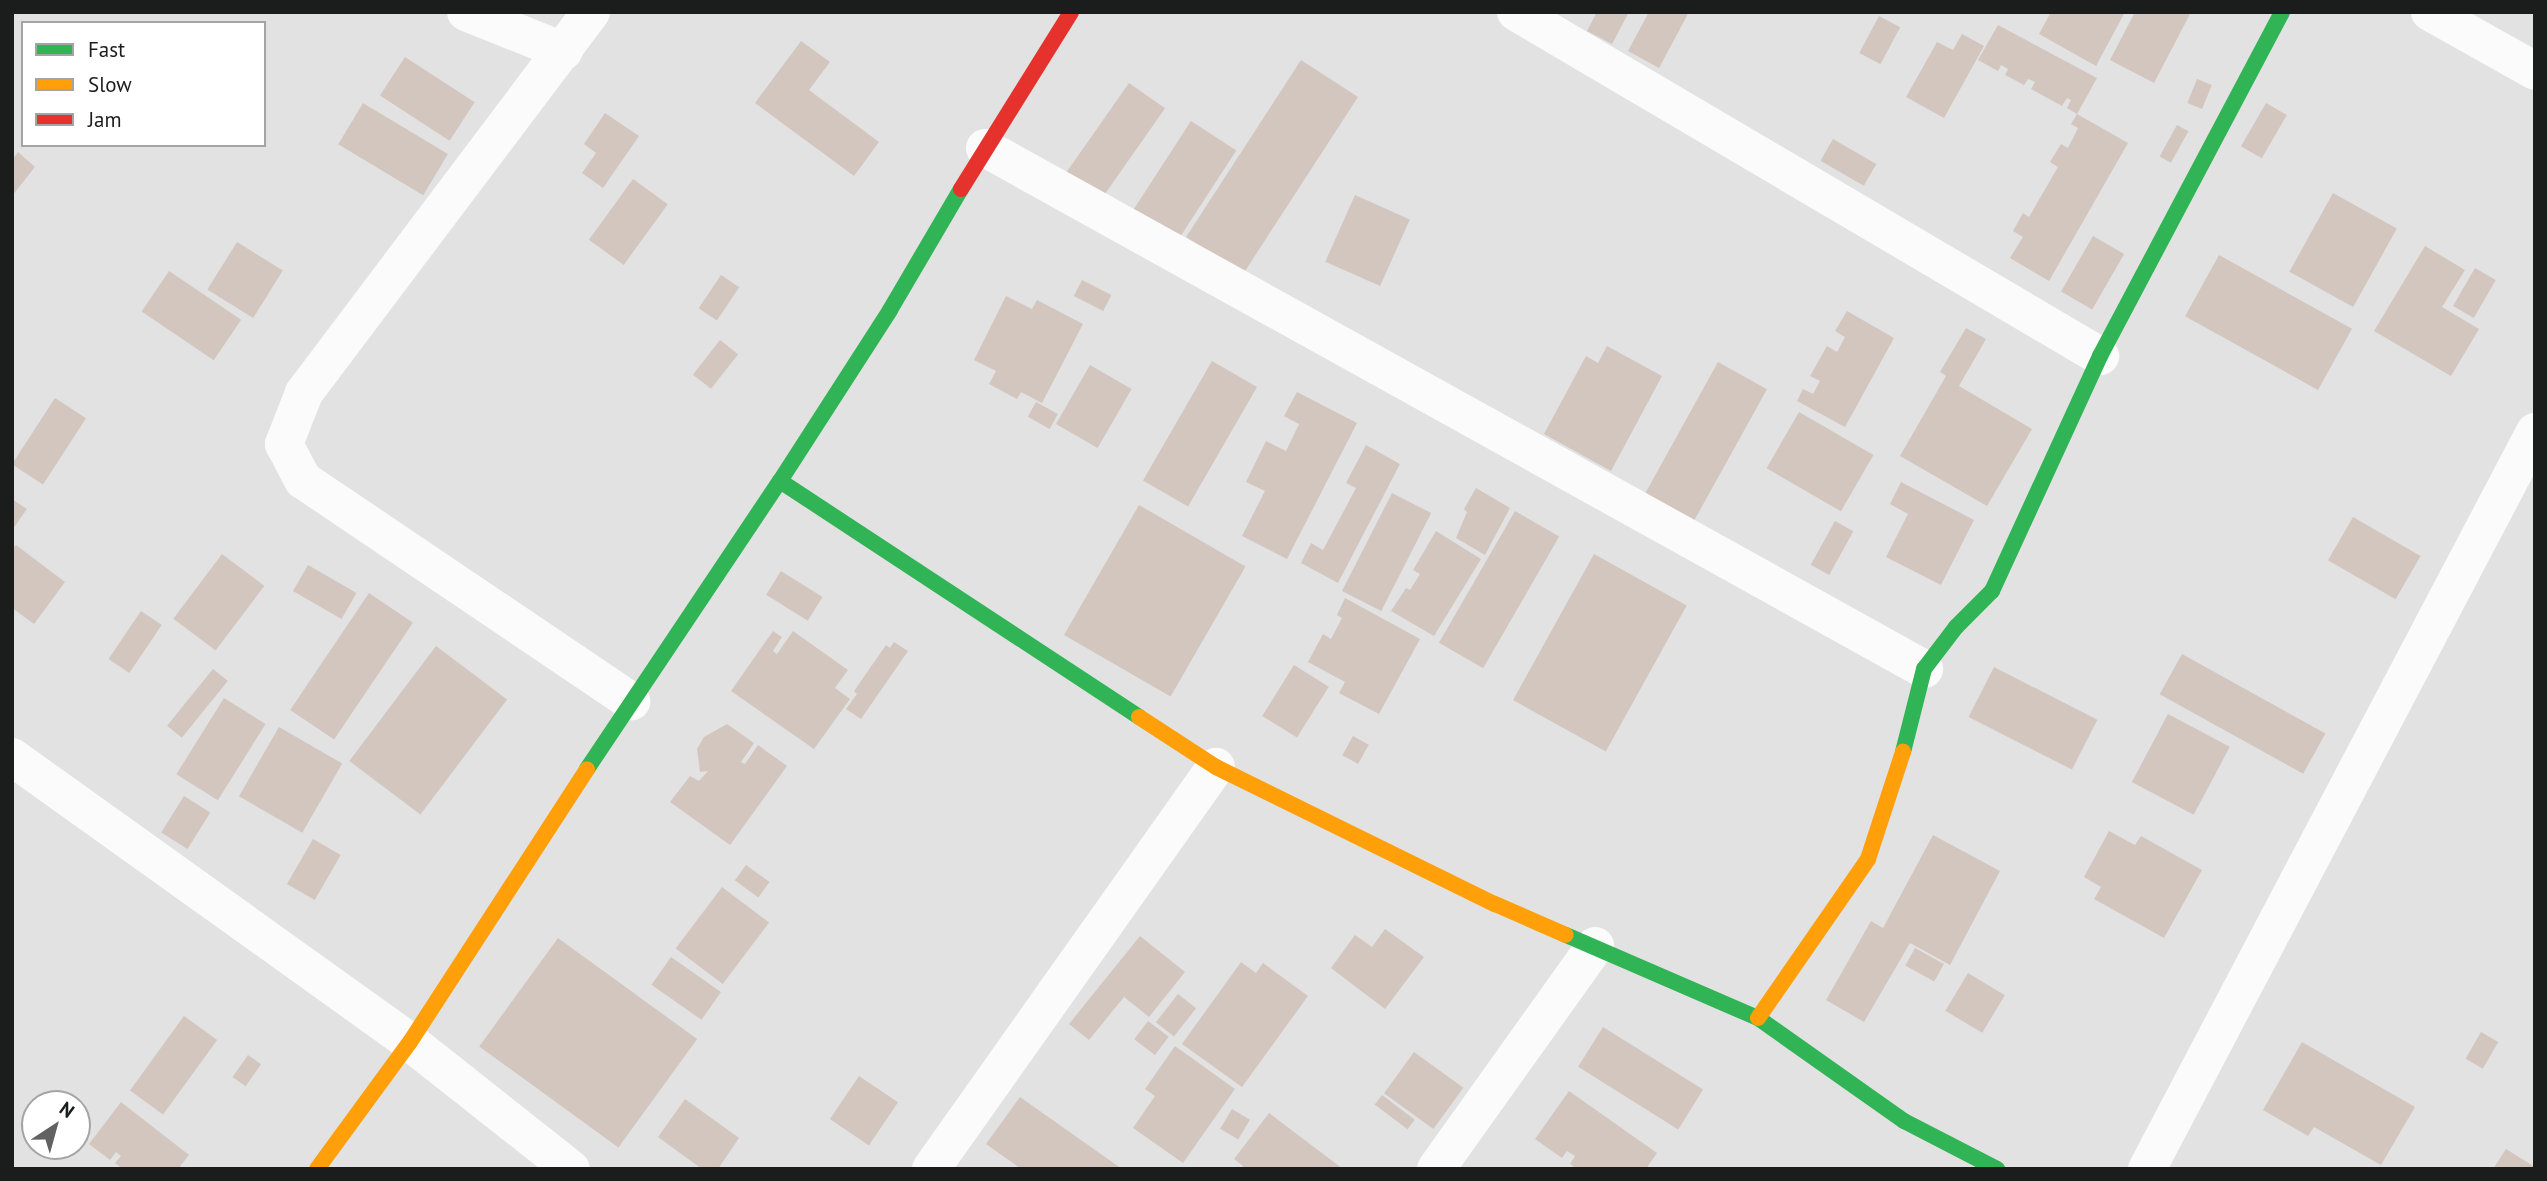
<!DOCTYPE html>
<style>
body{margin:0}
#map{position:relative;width:2547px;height:1181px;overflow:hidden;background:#e2e2e3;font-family:"PT Sans",sans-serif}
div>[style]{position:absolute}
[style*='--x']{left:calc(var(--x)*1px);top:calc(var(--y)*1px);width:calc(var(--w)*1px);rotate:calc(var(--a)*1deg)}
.building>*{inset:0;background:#d2c6bf;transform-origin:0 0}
.street>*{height:38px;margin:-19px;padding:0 19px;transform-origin:19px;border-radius:19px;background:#fbfbfb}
.fast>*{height:16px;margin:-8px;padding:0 8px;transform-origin:8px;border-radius:8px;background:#30b455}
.slow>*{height:16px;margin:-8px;padding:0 8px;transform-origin:8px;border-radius:8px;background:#ff9f0a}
.jam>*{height:16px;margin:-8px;padding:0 8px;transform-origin:8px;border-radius:8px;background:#e5322d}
span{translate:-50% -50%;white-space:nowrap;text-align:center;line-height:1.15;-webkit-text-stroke:5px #fff;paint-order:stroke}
.frame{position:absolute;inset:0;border:14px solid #1b1c1c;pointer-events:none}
.legend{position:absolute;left:21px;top:21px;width:245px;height:126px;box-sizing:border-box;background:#fff;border:2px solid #a4a4a4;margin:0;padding:9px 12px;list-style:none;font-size:21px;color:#1b1c1c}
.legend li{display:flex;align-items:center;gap:14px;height:35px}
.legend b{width:35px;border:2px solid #a4a4a4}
.north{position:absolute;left:21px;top:1090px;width:70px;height:70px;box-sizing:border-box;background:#fff;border:2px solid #a4a4a4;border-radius:50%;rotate:36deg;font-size:19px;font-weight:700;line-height:28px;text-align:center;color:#1b1c1c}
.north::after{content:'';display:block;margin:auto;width:24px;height:32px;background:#616162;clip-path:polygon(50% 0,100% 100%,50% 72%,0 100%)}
</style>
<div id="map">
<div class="building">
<i style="clip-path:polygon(1597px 12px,1629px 12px,1612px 44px,1587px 31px)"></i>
<i style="clip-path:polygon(1649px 12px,1689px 12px,1659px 68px,1628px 51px)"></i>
<i style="clip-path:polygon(2051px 12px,2125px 12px,2096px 66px,2039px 34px)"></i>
<i style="clip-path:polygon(2135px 12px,2191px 12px,2154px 83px,2110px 60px)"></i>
<i style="left:1879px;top:16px;width:24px;height:42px;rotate:28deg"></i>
<i style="clip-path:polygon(1998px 25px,2097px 78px,2077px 114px,2128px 143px,2049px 281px,2010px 258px,2023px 237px,2013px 231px,2023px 213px,2029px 217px,2058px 167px,2050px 162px,2061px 144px,2068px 148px,2078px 128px,2071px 124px,2077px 114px,2067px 108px,2071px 100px,2067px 98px,2062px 106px,2031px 89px,2035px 82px,2028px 79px,2024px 85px,2005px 75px,2008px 69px,2001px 65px,1998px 71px,1978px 60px)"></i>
<i style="clip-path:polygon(1962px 34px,1984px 46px,1944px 118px,1906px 97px,1937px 42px,1953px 50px)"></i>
<i style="clip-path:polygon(801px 41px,830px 62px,809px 90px,879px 142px,854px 176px,755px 103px)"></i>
<i style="left:405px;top:57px;width:83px;height:46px;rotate:33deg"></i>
<i style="left:1301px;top:60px;width:68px;height:211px;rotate:33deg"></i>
<i style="left:2197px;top:79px;width:16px;height:26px;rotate:22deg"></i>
<i style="left:1129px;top:83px;width:44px;height:110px;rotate:35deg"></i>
<i style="left:363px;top:103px;width:99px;height:48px;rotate:31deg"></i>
<i style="left:2266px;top:103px;width:24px;height:50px;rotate:30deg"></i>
<i style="clip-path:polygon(605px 113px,639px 136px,603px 188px,582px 173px,596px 153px,584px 144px)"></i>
<i style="left:1191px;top:121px;width:54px;height:106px;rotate:33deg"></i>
<i style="left:2177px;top:125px;width:13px;height:36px;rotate:29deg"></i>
<i style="left:1833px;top:139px;width:50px;height:25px;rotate:30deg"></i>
<i style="clip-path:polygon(18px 152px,35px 167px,12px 196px,12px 160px)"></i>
<i style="left:633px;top:179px;width:43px;height:75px;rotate:36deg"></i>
<i style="left:2333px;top:193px;width:73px;height:90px;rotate:29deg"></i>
<i style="left:1355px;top:195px;width:60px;height:73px;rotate:24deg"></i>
<i style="left:2093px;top:236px;width:36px;height:64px;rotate:30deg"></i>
<i style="left:237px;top:242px;width:54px;height:56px;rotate:32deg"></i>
<i style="clip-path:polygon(2425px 246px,2465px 270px,2442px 307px,2479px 329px,2451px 376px,2374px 331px)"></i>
<i style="left:2219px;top:255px;width:152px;height:70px;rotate:29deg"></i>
<i style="left:2475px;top:268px;width:24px;height:44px;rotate:30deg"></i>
<i style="left:169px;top:271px;width:87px;height:49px;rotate:34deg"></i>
<i style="left:721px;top:275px;width:22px;height:40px;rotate:34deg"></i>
<i style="left:1082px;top:280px;width:33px;height:18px;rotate:27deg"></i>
<i style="clip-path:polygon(1006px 296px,1032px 309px,1037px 300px,1083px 324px,1042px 403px,1021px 392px,1017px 399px,989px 384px,996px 371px,974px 360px)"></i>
<i style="clip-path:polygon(1847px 311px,1894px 338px,1845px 427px,1797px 401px,1803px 389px,1813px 394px,1820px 381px,1810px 376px,1827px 346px,1837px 352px,1845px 337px,1835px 331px)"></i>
<i style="clip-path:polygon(1966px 328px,1986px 339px,1959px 386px,2032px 429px,1987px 506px,1900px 456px,1946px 376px,1940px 372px)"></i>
<i style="left:720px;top:340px;width:23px;height:44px;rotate:38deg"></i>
<i style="clip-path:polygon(1607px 346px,1662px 376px,1611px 471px,1544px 434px,1586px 356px,1598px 363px)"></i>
<i style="left:1212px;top:361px;width:52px;height:138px;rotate:30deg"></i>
<i style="left:1718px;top:362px;width:56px;height:150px;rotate:29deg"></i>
<i style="left:1090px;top:365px;width:48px;height:68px;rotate:30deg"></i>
<i style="clip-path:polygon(1297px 392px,1357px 423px,1287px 559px,1242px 536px,1265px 491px,1246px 482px,1266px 441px,1286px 451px,1299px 424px,1284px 416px)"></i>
<i style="left:55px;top:398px;width:37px;height:79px;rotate:33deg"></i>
<i style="left:1036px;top:402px;width:25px;height:17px;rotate:29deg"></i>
<i style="left:1799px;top:412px;width:86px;height:65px;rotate:30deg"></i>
<i style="clip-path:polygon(1366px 445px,1400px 464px,1338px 583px,1301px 563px,1311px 543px,1323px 550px,1356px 488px,1346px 483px)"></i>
<i style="clip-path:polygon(1901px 482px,1974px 520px,1941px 585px,1886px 557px,1908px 514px,1890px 504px)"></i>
<i style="clip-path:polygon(1476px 488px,1510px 508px,1485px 555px,1456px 538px,1467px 512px,1464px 509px)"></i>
<i style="left:1392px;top:493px;width:44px;height:110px;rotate:27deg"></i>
<i style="clip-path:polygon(12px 499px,27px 509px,12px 530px)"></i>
<i style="left:1139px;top:505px;width:123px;height:150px;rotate:30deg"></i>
<i style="left:1515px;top:511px;width:51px;height:152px;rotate:30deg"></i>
<i style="left:2353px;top:517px;width:78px;height:50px;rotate:30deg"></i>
<i style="left:1835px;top:521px;width:21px;height:50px;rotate:29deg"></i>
<i style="clip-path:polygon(1436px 531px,1481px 559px,1434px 636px,1391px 611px,1406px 588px,1410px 590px,1420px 574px,1413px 570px)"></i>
<i style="clip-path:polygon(16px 545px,65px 582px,34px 624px,12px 608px,12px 550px)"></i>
<i style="left:222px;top:554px;width:53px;height:81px;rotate:37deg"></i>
<i style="left:1594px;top:554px;width:106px;height:167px;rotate:29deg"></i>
<i style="left:308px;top:565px;width:56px;height:30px;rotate:30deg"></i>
<i style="left:781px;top:571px;width:49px;height:28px;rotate:32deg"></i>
<i style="left:369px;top:593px;width:53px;height:141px;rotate:34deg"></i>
<i style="clip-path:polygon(1345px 598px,1420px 639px,1379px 714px,1339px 693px,1345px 682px,1308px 662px,1323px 634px,1331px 639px,1342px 618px,1337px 615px)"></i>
<i style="left:141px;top:611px;width:25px;height:58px;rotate:34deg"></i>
<i style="clip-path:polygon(773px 631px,782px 637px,773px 651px,777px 654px,793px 631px,848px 670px,835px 688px,850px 699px,814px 749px,731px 691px)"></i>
<i style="clip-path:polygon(894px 642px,908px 651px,861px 719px,846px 709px,857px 694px,854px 691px,886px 645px,890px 648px)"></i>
<i style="left:436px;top:646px;width:89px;height:144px;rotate:37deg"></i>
<i style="left:2182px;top:654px;width:164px;height:46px;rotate:29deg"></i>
<i style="left:1294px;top:665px;width:41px;height:60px;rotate:32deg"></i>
<i style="left:1994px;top:667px;width:116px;height:56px;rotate:27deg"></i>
<i style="left:213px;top:669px;width:19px;height:73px;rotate:39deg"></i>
<i style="left:224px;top:698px;width:49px;height:90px;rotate:32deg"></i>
<i style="left:2168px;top:714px;width:70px;height:77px;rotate:28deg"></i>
<i style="clip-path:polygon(727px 724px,754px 743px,741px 762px,745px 764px,758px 745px,787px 766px,730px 845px,670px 802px,690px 776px,699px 781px,708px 771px,700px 772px,697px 749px,704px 737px)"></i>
<i style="left:279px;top:727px;width:73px;height:80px;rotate:30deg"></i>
<i style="left:1353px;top:736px;width:18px;height:22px;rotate:29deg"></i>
<i style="left:184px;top:796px;width:31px;height:43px;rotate:32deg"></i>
<i style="clip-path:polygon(2109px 831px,2135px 845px,2141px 836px,2202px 870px,2164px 938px,2094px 899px,2101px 887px,2084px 877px)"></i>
<i style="clip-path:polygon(1933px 835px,2000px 871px,1950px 965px,1910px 943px,1864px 1022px,1826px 1000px,1871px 921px,1883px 928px)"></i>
<i style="left:313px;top:839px;width:32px;height:52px;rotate:30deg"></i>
<i style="left:746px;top:865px;width:29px;height:19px;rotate:36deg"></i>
<i style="left:722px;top:887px;width:59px;height:77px;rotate:37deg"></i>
<i style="clip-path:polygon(1385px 929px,1424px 957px,1385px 1009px,1331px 968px,1355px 935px,1372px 947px)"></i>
<i style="clip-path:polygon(1140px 936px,1185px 972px,1149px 1017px,1124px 997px,1089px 1040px,1069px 1024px)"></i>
<i style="left:558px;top:938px;width:172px;height:134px;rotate:36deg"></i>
<i style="left:1915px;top:948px;width:33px;height:20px;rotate:29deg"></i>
<i style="left:671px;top:957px;width:61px;height:34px;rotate:35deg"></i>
<i style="clip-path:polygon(1241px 962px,1256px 973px,1263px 963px,1308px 996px,1242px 1087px,1182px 1044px)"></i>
<i style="left:1968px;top:973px;width:43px;height:44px;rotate:31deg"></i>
<i style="left:1178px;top:994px;width:23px;height:36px;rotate:38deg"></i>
<i style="left:184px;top:1016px;width:41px;height:92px;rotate:36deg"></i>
<i style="left:1148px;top:1021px;width:26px;height:23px;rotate:37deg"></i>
<i style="left:1603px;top:1027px;width:118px;height:47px;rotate:32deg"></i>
<i style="left:2481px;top:1032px;width:20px;height:31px;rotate:30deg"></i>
<i style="clip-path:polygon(2302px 1042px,2415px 1107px,2381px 1165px,2314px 1127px,2308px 1136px,2263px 1110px)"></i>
<i style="clip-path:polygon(1175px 1046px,1235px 1089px,1183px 1163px,1133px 1128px,1155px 1096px,1145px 1089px)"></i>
<i style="left:1414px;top:1052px;width:61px;height:51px;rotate:36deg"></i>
<i style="left:248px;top:1055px;width:16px;height:27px;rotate:35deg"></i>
<i style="left:859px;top:1076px;width:47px;height:52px;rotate:34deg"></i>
<i style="clip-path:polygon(1569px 1091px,1657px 1153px,1646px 1169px,1577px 1169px,1570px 1164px,1575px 1156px,1567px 1151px,1562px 1158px,1535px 1139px)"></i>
<i style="left:1382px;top:1095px;width:41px;height:12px;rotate:37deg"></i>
<i style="clip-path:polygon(1020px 1097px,1122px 1169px,1021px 1169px,986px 1144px)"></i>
<i style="clip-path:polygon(685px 1099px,739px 1138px,718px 1169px,702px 1169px,658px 1137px)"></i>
<i style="clip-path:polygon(121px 1102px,189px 1155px,178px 1169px,123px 1169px,115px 1163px,121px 1156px,116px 1152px,110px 1160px,89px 1144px)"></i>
<i style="left:1232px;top:1109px;width:21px;height:23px;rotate:31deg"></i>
<i style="clip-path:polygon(1269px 1113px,1343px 1169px,1241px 1169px,1243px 1166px,1234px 1159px)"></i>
<i style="clip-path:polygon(2506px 1149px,2535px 1167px,2535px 1169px,2493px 1169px)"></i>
</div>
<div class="street">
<i style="--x:466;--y:12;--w:105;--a:21.9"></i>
<i style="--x:591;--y:12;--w:477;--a:127"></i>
<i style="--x:304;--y:393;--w:55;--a:111.4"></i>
<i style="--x:284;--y:444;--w:41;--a:62.2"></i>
<i style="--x:303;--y:480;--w:396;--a:34"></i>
<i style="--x:1516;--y:12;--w:678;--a:30.5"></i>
<i style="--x:2430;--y:12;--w:120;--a:29.3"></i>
<i style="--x:985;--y:148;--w:1074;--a:29.02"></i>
<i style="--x:12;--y:757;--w:490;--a:35.6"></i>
<i style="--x:410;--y:1042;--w:205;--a:38.3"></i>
<i style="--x:931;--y:1169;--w:493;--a:-54.7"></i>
<i style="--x:1436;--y:1169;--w:274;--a:-54.5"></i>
<i style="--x:2147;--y:1169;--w:833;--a:-62.24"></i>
</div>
<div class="fast">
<i style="--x:780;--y:481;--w:430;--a:33.3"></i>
<i style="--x:1903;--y:752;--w:86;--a:-75.8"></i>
<i style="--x:1924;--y:669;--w:53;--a:-52.7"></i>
<i style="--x:1956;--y:627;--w:51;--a:-45"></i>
<i style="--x:1992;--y:591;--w:259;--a:-65.3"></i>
<i style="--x:2100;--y:356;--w:389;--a:-62.1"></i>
<i style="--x:587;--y:769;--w:347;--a:-56.2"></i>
<i style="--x:780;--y:481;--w:203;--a:-57.2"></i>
<i style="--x:890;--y:310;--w:140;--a:-59.6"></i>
<i style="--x:1566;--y:935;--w:209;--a:23.4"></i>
<i style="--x:1758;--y:1018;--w:179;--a:35.2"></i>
<i style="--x:1904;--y:1121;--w:105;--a:27.3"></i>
</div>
<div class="slow">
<i style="--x:1139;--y:717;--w:92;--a:33"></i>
<i style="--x:1216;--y:767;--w:311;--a:26.2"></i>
<i style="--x:1495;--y:904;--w:77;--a:23.6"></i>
<i style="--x:1758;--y:1018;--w:193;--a:-55.3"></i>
<i style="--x:1868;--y:859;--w:113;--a:-71.9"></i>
<i style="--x:317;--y:1169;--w:157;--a:-53.8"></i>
<i style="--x:410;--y:1042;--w:325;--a:-57"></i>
</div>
<div class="jam">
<i style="--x:961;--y:189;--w:208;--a:-58.1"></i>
</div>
<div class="frame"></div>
<ul class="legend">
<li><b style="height:9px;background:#30b455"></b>Fast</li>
<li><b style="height:9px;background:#ff9f0a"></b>Slow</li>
<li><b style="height:9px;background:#e5322d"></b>Jam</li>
</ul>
<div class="north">N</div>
</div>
